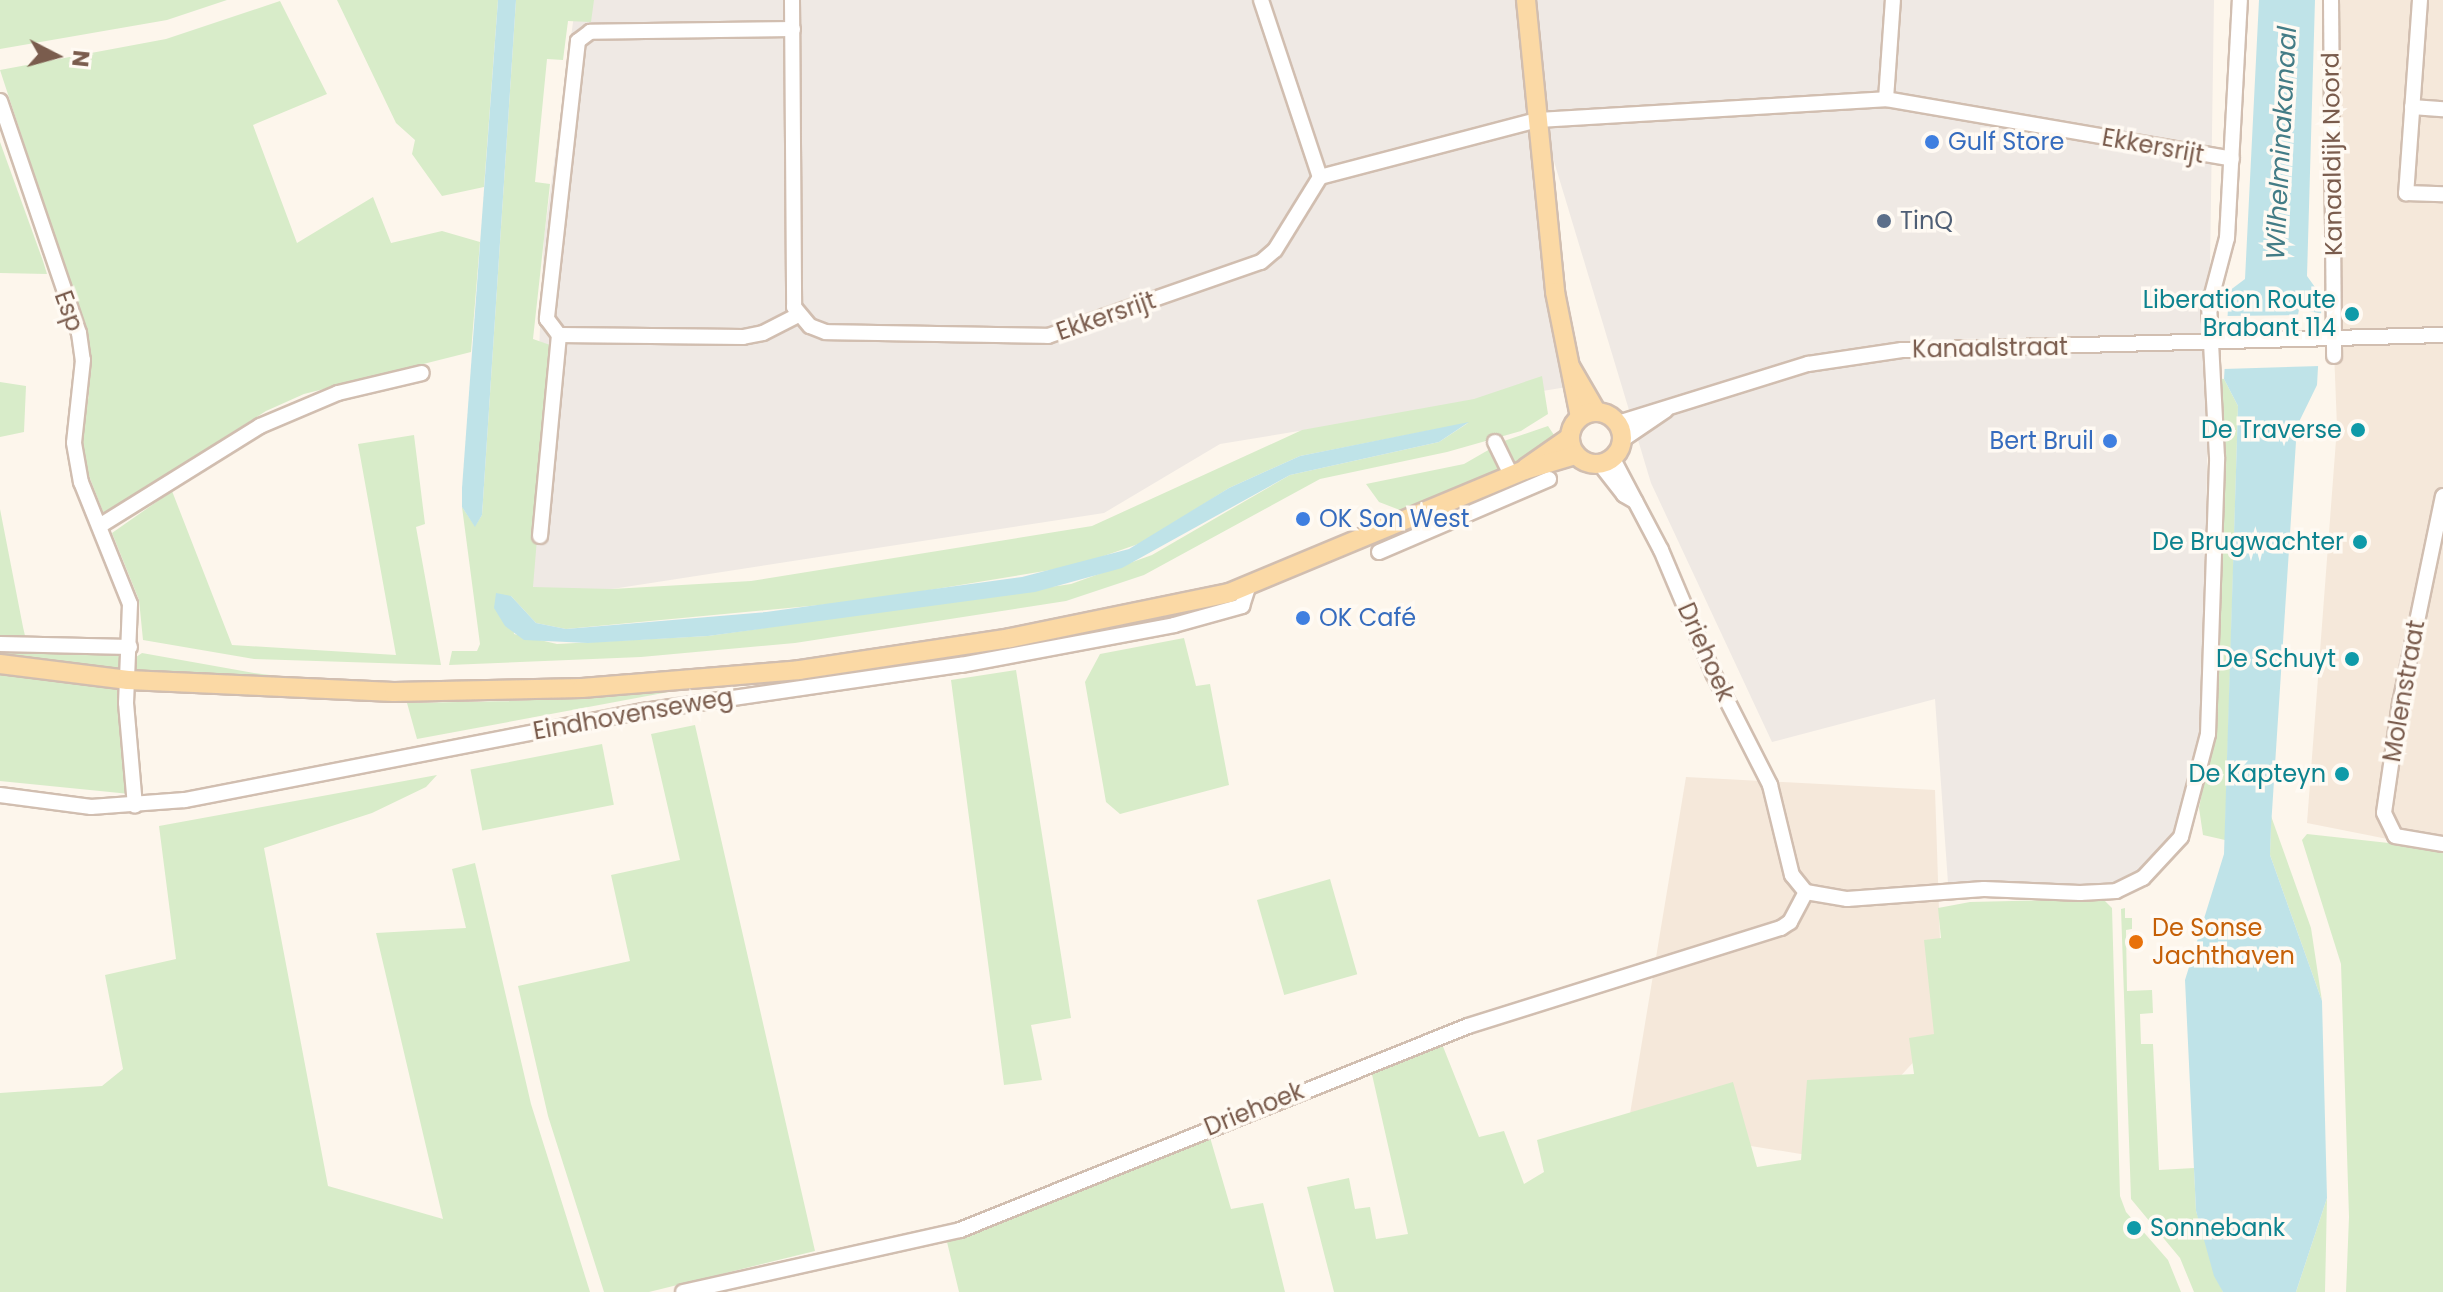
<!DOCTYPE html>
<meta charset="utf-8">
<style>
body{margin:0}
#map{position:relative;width:2443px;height:1292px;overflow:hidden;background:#fdf6ec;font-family:Poppins,sans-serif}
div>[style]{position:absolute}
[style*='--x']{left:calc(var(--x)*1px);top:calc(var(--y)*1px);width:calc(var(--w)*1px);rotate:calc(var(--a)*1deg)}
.residential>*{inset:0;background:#f5e8da}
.industrial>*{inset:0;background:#efe9e4}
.green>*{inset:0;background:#d8ecc9;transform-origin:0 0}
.water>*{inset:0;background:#bfe3e8}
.pier>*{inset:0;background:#fdf6ec}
.roads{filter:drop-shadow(2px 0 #d1beb0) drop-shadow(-2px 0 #d1beb0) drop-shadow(0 2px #d1beb0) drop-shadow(0 -2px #d1beb0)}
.minor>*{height:14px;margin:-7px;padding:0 7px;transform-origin:7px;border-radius:7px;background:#fff}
.major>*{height:18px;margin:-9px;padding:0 9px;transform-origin:9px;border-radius:9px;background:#fbd9a5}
.major>.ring{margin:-9px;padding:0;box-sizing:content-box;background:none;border:18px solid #fbd9a5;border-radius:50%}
.dots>*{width:22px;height:22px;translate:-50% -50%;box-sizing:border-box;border:4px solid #fffaf3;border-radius:50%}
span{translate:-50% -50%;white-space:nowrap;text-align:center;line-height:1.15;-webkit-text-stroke:7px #fffaf3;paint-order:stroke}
.shop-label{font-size:24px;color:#366cbe}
.left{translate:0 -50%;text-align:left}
.right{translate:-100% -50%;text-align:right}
.street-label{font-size:24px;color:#7a5c4d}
.service-label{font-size:24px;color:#4e5e75}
.culture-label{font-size:24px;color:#0d838f}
.food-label{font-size:24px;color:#c56008}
.water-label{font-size:26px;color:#437c86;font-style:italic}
.north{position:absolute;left:16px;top:16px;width:80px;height:80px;-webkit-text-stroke:6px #fffaf3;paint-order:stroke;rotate:96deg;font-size:22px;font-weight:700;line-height:32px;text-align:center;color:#7a5c4d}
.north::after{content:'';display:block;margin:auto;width:28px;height:36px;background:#7a5c4d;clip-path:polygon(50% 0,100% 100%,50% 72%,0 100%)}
</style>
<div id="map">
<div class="residential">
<i style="clip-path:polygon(2333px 0,2443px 0,2443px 850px,2307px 823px,2337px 427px,2324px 98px)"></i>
<i style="clip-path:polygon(1686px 777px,1935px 790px,1943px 1030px,1825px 1158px,1628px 1126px)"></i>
</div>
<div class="industrial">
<i style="clip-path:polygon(576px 0,2214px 0,2203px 730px,2173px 842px,2133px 878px,2105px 886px,1948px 883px,1935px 699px,1772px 742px,1651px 483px,1540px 115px,1567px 387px,1220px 444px,1104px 513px,528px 602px,544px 237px)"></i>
</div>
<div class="green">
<i style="clip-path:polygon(0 0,227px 0,167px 20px,0 49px)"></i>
<i style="clip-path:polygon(337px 0,498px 0,484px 187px,442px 196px,412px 154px,415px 140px,396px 123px)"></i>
<i style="clip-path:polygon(evenodd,516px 0,594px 0,591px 22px,568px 21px,563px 60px,547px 59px,535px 182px,550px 184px,533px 339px,553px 346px,533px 587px,612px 589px,751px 581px,1092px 526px,1302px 430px,1474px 399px,1542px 376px,1548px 414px,1521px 431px,1447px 452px,1320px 479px,1144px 575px,1066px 601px,795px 643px,641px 657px,449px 665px,452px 651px,477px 651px,480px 644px,462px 507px,475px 526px,482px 515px,516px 0,1468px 423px,1439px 442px,1290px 475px,1152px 555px,1071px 584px,708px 636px,557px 644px,514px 634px,511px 596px,536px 623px,566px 629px,863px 601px,1075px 566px,1144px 542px,1229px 488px,1300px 456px,1468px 423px)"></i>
<i style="clip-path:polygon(280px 1px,327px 94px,253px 125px,297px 243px,373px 197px,391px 243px,442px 231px,480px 242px,471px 352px,304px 394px,266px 411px,104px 514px,80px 453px,89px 393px,86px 332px,0 70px,166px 39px)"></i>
<i style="clip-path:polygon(0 142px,43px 261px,47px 274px,0 273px)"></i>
<i style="clip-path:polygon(2217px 378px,2224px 379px,2238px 406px,2225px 840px,2203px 835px,2199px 808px,2215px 726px)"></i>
<i style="clip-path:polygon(0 382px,26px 386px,24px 432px,0 437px)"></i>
<i style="clip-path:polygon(1548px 426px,1556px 438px,1536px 452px,1405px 512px,1379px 502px,1366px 484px,1464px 464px,1504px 441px)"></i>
<i style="clip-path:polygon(414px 435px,425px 524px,416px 527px,441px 665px,254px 659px,143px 640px,139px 600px,112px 533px,172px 491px,232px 645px,396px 655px,358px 444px)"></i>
<i style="clip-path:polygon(0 509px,23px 627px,26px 640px,0 636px)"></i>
<i style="clip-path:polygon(1184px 638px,1196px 686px,1210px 684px,1229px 785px,1120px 814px,1106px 802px,1085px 682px,1100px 654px)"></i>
<i style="clip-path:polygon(0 650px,119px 653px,122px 672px,0 657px)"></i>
<i style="clip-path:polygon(142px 653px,254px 673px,318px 681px,132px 673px,133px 659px)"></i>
<i style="clip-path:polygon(1016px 670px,1071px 1018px,1031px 1025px,1042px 1080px,1004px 1085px,951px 680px)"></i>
<i style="clip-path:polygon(0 672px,121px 689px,130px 794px,0 781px)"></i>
<i style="clip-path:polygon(674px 691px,417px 739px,407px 703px,512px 701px)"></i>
<i style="clip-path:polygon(695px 725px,815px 1251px,649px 1292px,604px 1292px,548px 1116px,518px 986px,630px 961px,611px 875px,680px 860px,651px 734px)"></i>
<i style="left:602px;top:744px;width:62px;height:134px;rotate:79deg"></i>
<i style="clip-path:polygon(437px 775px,426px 787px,372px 813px,264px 848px,328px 1186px,443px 1219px,376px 933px,466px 928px,452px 869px,475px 863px,531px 1104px,590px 1292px,0 1292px,0 1093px,102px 1086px,123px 1069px,105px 975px,176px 959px,159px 826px)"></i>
<i style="clip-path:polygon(2271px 816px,2311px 928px,2322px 1001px,2270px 855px)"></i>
<i style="clip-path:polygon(2307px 834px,2443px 849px,2443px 1292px,2346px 1292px,2349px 1217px,2341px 964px,2302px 840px)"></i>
<i style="left:1330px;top:879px;width:99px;height:76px;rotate:74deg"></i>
<i style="clip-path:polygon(2103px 899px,2112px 908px,2120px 1196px,2126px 1212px,2168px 1260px,2181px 1292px,1334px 1292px,1307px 1187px,1349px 1178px,1355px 1209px,1370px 1207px,1376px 1239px,1408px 1234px,1371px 1070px,1442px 1044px,1479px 1137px,1504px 1131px,1524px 1184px,1544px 1172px,1537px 1140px,1733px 1082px,1757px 1167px,1801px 1160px,1807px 1080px,1914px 1074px,1909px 1038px,1934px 1034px,1924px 940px,1941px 938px,1938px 908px,1970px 902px)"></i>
<i style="clip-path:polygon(2125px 908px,2125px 918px,2132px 918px,2132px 929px,2126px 930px,2127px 991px,2152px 990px,2153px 1013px,2140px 1014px,2141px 1044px,2153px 1044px,2159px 1170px,2194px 1168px,2196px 1211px,2223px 1292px,2194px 1292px,2180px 1258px,2131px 1199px,2121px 909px)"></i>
<i style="clip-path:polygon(1209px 1134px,1231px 1209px,1263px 1203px,1285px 1292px,959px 1292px,947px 1242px)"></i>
<i style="clip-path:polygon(2327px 1198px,2325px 1292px,2296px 1292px)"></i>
</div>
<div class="water">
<i style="clip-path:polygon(498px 0,516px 0,482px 515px,475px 527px,462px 507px,462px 488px)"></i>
<i style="clip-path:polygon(2259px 0,2315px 0,2307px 276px,2322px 297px,2317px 385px,2297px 426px,2271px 827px,2270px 855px,2322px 1001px,2327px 1198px,2296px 1292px,2223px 1292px,2214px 1276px,2196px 1211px,2185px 980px,2224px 854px,2238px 406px,2224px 379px,2229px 291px,2245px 279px)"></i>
<i style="clip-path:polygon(1469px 422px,1439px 442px,1290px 475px,1122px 568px,1035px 592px,708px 636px,588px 643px,524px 640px,505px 626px,494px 608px,496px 593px,511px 596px,536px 623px,566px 629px,766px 612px,1022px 577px,1129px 549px,1229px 488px,1300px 456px)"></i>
</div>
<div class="pier">
<i style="clip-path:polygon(2299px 309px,2323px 314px,2320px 366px,2223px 369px,2226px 316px,2298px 315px)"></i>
</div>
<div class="roads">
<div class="minor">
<i style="--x:792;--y:0;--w:307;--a:89.6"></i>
<i style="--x:794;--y:307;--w:25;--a:50"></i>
<i style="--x:810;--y:326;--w:17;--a:21"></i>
<i style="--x:826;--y:332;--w:222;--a:1"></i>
<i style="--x:1048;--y:336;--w:225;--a:-19.2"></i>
<i style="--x:1261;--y:262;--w:18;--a:-41"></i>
<i style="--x:1275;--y:250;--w:86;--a:-58.3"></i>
<i style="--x:1320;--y:177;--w:224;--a:-14.7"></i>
<i style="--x:1537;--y:120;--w:350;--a:-3.4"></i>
<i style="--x:1886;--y:99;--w:351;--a:9.8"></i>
<i style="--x:1261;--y:0;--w:187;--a:71.6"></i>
<i style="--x:2331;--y:0;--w:356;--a:89.5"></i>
<i style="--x:2420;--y:0;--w:194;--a:94.1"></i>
<i style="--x:2406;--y:193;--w:37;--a:2"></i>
<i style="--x:793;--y:29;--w:203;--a:179.2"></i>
<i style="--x:590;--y:32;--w:15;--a:143"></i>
<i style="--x:578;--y:41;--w:280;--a:96.4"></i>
<i style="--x:547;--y:319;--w:20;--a:53"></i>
<i style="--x:559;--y:335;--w:184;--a:0.6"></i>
<i style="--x:743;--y:337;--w:20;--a:-11"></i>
<i style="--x:763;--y:333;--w:39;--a:-27"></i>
<i style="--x:1886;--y:99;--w:99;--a:-86"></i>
<i style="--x:0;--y:101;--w:245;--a:71.2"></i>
<i style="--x:79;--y:333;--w:27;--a:82"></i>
<i style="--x:83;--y:360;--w:83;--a:96.2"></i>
<i style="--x:74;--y:443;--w:40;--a:80"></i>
<i style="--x:81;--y:482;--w:131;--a:68.1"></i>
<i style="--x:130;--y:604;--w:99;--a:92.3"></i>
<i style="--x:126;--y:703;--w:103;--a:85"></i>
<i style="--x:2412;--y:107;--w:31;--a:4"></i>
<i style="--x:1618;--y:423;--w:199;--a:-17.3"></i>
<i style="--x:1808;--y:364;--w:95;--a:-8.5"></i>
<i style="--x:1902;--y:350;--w:541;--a:-1.59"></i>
<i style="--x:1622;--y:440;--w:53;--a:-34.3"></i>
<i style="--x:1495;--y:442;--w:37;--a:64"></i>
<i style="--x:1613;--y:459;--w:103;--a:62.2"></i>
<i style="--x:1661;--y:550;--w:134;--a:67.1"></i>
<i style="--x:1713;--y:673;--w:126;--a:63"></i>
<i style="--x:1770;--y:785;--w:93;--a:76.3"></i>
<i style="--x:1792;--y:875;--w:22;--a:51"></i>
<i style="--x:1806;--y:892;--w:42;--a:9.7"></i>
<i style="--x:1847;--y:899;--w:137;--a:-4.2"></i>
<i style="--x:1984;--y:889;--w:96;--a:2.4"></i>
<i style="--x:2080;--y:893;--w:36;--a:-3"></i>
<i style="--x:2116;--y:891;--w:30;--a:-26"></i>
<i style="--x:2143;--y:878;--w:56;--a:-47.2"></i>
<i style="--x:2181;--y:837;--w:106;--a:-75.3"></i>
<i style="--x:2208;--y:734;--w:277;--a:-88.1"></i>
<i style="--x:2217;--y:457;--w:151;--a:-93"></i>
<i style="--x:2209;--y:306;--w:70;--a:-75.2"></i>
<i style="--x:2227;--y:238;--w:238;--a:-86.9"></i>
<i style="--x:1600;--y:464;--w:39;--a:52"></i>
<i style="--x:1624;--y:495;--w:13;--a:29"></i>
<i style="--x:2443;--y:496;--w:211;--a:101.7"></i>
<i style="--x:2400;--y:703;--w:111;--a:98.3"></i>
<i style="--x:2384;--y:813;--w:25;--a:64"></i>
<i style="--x:2395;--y:836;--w:49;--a:9.5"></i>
<i style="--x:101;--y:525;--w:187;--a:-31.9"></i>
<i style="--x:260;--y:426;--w:85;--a:-22.9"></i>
<i style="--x:338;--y:393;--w:86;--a:-13.4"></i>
<i style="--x:540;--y:536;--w:202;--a:-84.6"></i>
<i style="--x:1379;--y:552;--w:185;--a:-23.2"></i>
<i style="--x:0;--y:644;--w:130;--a:1.3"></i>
<i style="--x:0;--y:795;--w:92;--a:7.5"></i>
<i style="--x:91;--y:807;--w:94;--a:-4.3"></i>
<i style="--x:185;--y:800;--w:468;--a:-11"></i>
<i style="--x:644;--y:711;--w:320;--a:-8.3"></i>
<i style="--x:961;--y:665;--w:217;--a:-10.6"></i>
<i style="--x:1174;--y:625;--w:71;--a:-15.6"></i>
<i style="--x:1242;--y:606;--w:23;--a:-72"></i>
<i style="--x:683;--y:1292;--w:284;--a:-12.6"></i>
<i style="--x:960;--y:1230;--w:547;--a:-21.88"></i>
<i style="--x:1468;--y:1026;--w:328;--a:-17.4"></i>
<i style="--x:1781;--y:928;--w:11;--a:-34"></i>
<i style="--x:1790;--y:922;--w:34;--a:-62"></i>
</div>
<div class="major">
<i style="--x:1526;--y:0;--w:293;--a:84.3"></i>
<i style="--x:1555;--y:292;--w:127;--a:78.7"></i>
<i style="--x:1571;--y:368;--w:50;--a:59.8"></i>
<i class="ring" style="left:1570px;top:412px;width:34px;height:34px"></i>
<i style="--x:1526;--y:468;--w:52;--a:-34.9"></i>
<i style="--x:0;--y:664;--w:129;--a:7.1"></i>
<i style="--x:128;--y:680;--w:266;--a:2.6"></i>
<i style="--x:394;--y:692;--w:188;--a:-1.2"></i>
<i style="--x:582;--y:688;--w:218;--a:-4.7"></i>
<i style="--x:799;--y:670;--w:213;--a:-8.6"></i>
<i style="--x:1010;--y:638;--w:224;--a:-11.6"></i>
<i style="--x:1229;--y:593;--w:321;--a:-22.6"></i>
<i style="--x:1525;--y:470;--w:52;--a:-16.7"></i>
</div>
</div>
<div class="dots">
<i style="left:1932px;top:142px;background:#3f7fe0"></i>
<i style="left:1884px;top:221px;background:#5c6f8a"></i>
<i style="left:2352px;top:314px;background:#0f9aa8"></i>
<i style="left:2358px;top:430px;background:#0f9aa8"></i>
<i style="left:2110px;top:441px;background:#3f7fe0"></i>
<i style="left:1303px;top:519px;background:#3f7fe0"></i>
<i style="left:2360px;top:542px;background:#0f9aa8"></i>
<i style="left:1303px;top:618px;background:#3f7fe0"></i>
<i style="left:2352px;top:659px;background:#0f9aa8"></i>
<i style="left:2342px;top:774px;background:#0f9aa8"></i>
<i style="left:2136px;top:942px;background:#e8710a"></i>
<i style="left:2134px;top:1228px;background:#0f9aa8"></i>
</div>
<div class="shop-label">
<span class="left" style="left:1948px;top:142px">Gulf Store</span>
<span class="right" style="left:2094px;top:441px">Bert Bruil</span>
<span class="left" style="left:1319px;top:519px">OK Son West</span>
<span class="left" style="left:1319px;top:618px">OK Café</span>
</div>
<div class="street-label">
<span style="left:2153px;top:146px;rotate:10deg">Ekkersrijt</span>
<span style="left:2332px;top:154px;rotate:-91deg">Kanaaldijk Noord</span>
<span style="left:69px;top:311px;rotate:70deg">Esp</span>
<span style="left:1106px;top:316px;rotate:-19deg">Ekkersrijt</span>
<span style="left:1990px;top:348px;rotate:-1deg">Kanaalstraat</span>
<span style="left:1706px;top:652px;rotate:66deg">Driehoek</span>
<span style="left:2404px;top:691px;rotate:-80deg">Molenstraat</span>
<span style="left:633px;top:714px;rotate:-10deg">Eindhovenseweg</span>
<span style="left:1254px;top:1109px;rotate:-22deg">Driehoek</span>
</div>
<div class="service-label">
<span class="left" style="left:1900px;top:221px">TinQ</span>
</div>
<div class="culture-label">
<span class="right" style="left:2336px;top:314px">Liberation Route<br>Brabant 114</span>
<span class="right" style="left:2342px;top:430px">De Traverse</span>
<span class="right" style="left:2344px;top:542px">De Brugwachter</span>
<span class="right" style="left:2336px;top:659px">De Schuyt</span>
<span class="right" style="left:2326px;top:774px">De Kapteyn</span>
<span class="left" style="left:2150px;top:1228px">Sonnebank</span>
</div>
<div class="food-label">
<span class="left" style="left:2152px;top:942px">De Sonse<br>Jachthaven</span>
</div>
<div class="water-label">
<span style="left:2282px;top:143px;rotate:-87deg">Wilhelminakanaal</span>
</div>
<div class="north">N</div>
</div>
